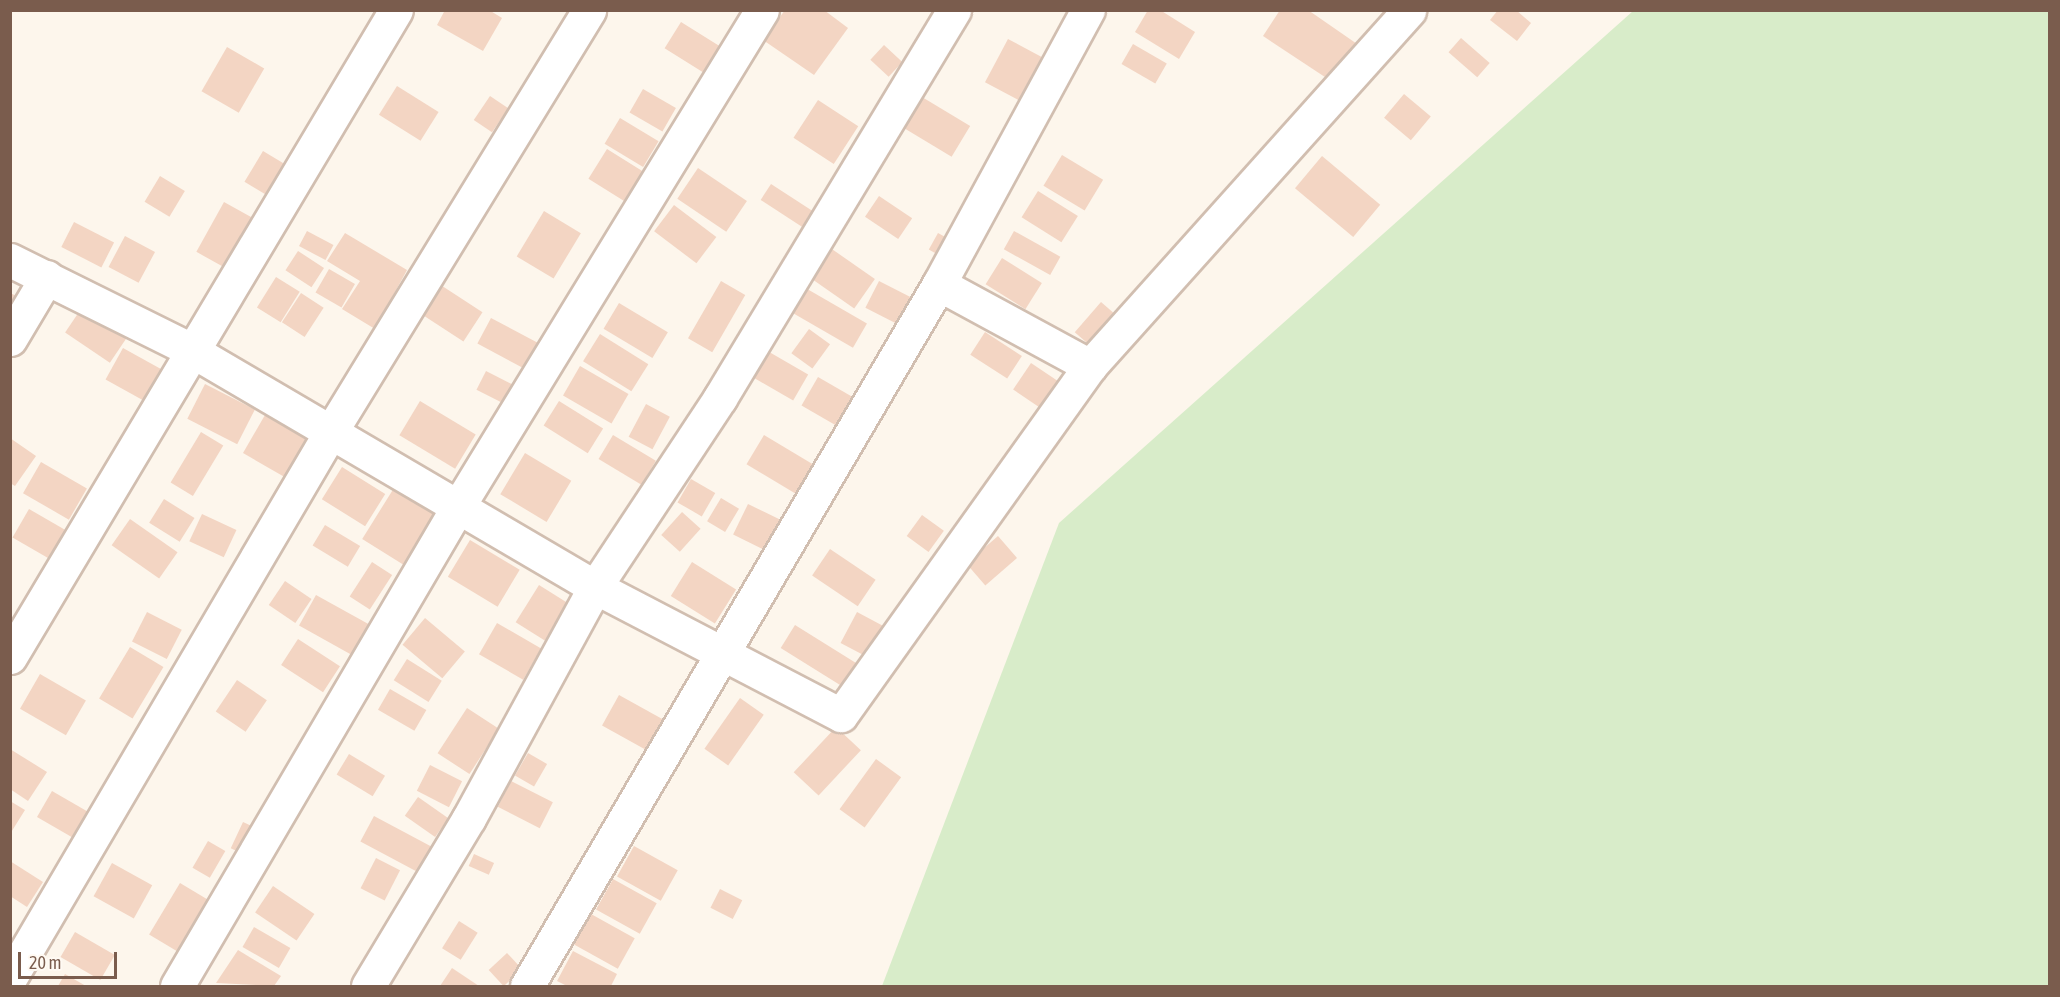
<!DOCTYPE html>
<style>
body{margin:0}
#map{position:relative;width:2060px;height:997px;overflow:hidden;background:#fdf6ec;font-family:"Asap Condensed",sans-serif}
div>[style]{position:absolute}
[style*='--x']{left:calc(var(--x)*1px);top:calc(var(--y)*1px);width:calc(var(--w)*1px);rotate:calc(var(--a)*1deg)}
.green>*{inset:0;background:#d8ecc9}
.building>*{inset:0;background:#f3d5c3;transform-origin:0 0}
.roads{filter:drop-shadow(2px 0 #d1beb0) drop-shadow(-2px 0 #d1beb0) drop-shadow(0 2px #d1beb0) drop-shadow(0 -2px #d1beb0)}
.street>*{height:33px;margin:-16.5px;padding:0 16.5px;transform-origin:16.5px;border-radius:16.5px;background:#fff}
span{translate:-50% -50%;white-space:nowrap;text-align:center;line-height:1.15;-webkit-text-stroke:5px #fffaf3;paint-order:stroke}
.frame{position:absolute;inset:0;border:12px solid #7a5c4d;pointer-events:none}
.scale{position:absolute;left:18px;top:952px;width:99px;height:27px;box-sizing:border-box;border:3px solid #7a5c4d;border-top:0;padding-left:8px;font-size:18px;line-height:21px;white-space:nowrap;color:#7a5c4d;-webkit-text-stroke:4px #fffaf3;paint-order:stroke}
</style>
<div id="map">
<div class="green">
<i style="clip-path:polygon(1633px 11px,2049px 11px,2049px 986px,882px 986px,1059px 523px)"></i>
</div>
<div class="building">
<i style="clip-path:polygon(445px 10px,489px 10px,502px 18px,483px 51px,437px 25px)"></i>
<i style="clip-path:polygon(785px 10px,824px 10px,848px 28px,814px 75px,763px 40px)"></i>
<i style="clip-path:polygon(1148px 10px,1160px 10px,1195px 32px,1179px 59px,1135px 32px)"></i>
<i style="clip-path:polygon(1280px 10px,1308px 10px,1360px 46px,1334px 83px,1263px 36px)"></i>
<i style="clip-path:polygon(1498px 10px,1516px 10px,1531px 23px,1517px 41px,1490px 20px)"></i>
<i style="left:681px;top:22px;width:59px;height:31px;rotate:32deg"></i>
<i style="left:1461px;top:38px;width:38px;height:19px;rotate:41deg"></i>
<i style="left:1008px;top:39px;width:45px;height:49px;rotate:28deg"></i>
<i style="left:1133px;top:44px;width:39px;height:23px;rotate:30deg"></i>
<i style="left:884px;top:45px;width:25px;height:20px;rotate:43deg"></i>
<i style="left:227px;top:47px;width:43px;height:51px;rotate:30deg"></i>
<i style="left:397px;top:86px;width:49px;height:34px;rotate:32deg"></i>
<i style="left:643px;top:89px;width:38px;height:27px;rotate:30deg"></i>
<i style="left:917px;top:94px;width:62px;height:36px;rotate:31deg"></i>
<i style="left:1404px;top:94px;width:35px;height:31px;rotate:40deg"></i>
<i style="left:490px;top:96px;width:22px;height:29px;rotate:34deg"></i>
<i style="left:818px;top:100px;width:48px;height:45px;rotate:33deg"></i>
<i style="left:620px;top:118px;width:45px;height:30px;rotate:31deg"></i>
<i style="left:607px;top:149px;width:51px;height:35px;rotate:32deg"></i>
<i style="left:263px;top:151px;width:33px;height:36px;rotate:31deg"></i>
<i style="left:1062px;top:155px;width:48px;height:36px;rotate:31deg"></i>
<i style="left:1322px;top:156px;width:76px;height:42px;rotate:40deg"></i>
<i style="left:698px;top:168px;width:59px;height:37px;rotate:34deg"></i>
<i style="left:160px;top:176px;width:29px;height:30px;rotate:31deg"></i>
<i style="left:771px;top:184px;width:51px;height:19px;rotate:33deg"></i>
<i style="left:1038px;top:191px;width:47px;height:31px;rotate:32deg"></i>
<i style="left:879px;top:196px;width:40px;height:25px;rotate:34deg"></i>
<i style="left:224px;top:202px;width:41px;height:57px;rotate:29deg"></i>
<i style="left:674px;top:205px;width:53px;height:33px;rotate:37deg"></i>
<i style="left:544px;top:211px;width:43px;height:53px;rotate:31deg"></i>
<i style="left:74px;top:222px;width:45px;height:28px;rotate:27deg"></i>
<i style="left:307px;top:231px;width:30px;height:17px;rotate:28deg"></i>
<i style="left:1014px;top:231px;width:53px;height:21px;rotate:29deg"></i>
<i style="clip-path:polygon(345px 233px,407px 270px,375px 329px,342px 309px,360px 281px,327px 261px)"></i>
<i style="left:938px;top:233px;width:18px;height:19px;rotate:29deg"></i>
<i style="left:125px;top:236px;width:34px;height:35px;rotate:28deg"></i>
<i style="left:829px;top:247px;width:56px;height:36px;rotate:35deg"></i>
<i style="left:298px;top:251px;width:31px;height:23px;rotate:33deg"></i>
<i style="left:1002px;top:258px;width:47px;height:31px;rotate:32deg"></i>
<i style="left:329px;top:269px;width:30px;height:27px;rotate:30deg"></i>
<i style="left:276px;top:277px;width:28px;height:36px;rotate:32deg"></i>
<i style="left:433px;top:280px;width:59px;height:35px;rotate:33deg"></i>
<i style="left:721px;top:281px;width:28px;height:66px;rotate:30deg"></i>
<i style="left:879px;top:281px;width:44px;height:30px;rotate:27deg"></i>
<i style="left:802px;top:286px;width:75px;height:28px;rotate:30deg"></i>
<i style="clip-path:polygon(10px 293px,21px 298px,10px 317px)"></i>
<i style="left:301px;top:293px;width:27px;height:35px;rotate:33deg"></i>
<i style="left:1101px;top:302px;width:21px;height:40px;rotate:41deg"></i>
<i style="left:619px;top:303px;width:57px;height:30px;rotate:31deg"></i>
<i style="left:83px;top:306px;width:54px;height:32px;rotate:34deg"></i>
<i style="left:491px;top:318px;width:55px;height:29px;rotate:28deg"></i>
<i style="left:809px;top:329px;width:26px;height:30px;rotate:36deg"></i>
<i style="left:985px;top:332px;width:44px;height:27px;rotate:33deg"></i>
<i style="left:600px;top:334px;width:57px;height:32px;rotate:32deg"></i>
<i style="left:123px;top:348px;width:48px;height:36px;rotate:29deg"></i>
<i style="left:764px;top:349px;width:51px;height:30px;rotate:30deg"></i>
<i style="left:1031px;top:363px;width:40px;height:32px;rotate:34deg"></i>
<i style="left:580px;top:366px;width:56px;height:34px;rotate:30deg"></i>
<i style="left:486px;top:371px;width:30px;height:21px;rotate:27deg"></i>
<i style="left:818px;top:377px;width:48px;height:33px;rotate:30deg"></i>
<i style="left:205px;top:384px;width:56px;height:39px;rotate:27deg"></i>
<i style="left:420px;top:401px;width:65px;height:40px;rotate:31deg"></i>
<i style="left:559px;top:401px;width:52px;height:29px;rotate:32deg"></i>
<i style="left:646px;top:404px;width:27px;height:37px;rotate:28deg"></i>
<i style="left:265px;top:415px;width:51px;height:44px;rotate:30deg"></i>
<i style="left:201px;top:432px;width:26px;height:59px;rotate:31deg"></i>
<i style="left:613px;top:435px;width:50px;height:28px;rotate:31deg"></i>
<i style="left:764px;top:435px;width:57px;height:34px;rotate:31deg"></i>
<i style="clip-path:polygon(10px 438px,36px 456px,15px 486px,10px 483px)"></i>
<i style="left:525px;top:453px;width:54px;height:48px;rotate:31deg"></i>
<i style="left:41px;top:462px;width:53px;height:36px;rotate:30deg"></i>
<i style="left:342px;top:467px;width:51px;height:38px;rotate:32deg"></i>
<i style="left:691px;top:479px;width:28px;height:27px;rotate:30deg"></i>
<i style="left:394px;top:488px;width:52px;height:60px;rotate:32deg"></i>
<i style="left:721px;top:498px;width:21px;height:27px;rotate:31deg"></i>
<i style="left:164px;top:499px;width:36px;height:28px;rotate:32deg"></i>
<i style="left:748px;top:504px;width:39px;height:34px;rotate:26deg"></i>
<i style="left:29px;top:509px;width:46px;height:33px;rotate:30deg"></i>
<i style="left:682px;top:512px;width:25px;height:31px;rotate:42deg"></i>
<i style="left:202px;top:514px;width:38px;height:30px;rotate:25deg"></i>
<i style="left:922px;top:515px;width:27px;height:26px;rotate:36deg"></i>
<i style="left:130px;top:519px;width:58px;height:32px;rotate:35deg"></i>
<i style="left:325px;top:525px;width:41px;height:24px;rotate:31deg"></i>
<i style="left:998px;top:536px;width:29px;height:42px;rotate:49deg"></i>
<i style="left:470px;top:540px;width:58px;height:43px;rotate:31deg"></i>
<i style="left:830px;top:549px;width:55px;height:32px;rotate:34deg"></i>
<i style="left:372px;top:562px;width:24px;height:41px;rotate:33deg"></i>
<i style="left:692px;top:562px;width:52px;height:40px;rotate:32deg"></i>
<i style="left:285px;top:581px;width:32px;height:29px;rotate:34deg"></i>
<i style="left:539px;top:585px;width:39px;height:44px;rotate:32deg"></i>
<i style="left:316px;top:595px;width:63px;height:35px;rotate:29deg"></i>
<i style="left:147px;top:612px;width:39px;height:33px;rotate:27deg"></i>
<i style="left:857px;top:612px;width:34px;height:35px;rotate:28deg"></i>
<i style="left:425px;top:618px;width:52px;height:35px;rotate:40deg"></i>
<i style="left:497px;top:623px;width:51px;height:36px;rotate:30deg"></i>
<i style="left:795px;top:625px;width:79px;height:27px;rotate:32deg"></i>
<i style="left:298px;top:639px;width:50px;height:31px;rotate:33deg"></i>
<i style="left:130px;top:647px;width:39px;height:60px;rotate:31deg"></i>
<i style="left:407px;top:659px;width:41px;height:25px;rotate:32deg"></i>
<i style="left:40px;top:674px;width:53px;height:40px;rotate:30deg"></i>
<i style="left:237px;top:680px;width:36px;height:38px;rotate:34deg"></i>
<i style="left:390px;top:689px;width:42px;height:24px;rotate:30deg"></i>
<i style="left:619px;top:695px;width:50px;height:35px;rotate:29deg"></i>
<i style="left:740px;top:698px;width:29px;height:62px;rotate:35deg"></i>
<i style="left:467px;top:708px;width:38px;height:54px;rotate:33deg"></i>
<i style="left:836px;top:727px;width:34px;height:62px;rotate:43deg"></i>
<i style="clip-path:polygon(10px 749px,47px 772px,28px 801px,10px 789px)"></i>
<i style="left:528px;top:753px;width:22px;height:26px;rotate:30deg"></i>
<i style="left:349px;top:754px;width:42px;height:24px;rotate:31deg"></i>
<i style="left:876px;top:759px;width:31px;height:62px;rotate:36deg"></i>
<i style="left:430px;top:765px;width:36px;height:29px;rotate:27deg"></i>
<i style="left:511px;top:781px;width:47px;height:29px;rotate:27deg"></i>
<i style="left:52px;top:791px;width:50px;height:30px;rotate:30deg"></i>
<i style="left:418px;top:797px;width:37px;height:23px;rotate:35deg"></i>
<i style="clip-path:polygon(10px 801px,25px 810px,10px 834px)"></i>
<i style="left:374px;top:816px;width:67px;height:29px;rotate:28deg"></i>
<i style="left:243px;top:822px;width:19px;height:29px;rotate:25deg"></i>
<i style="left:208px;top:841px;width:20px;height:31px;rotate:30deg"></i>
<i style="left:634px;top:846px;width:50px;height:35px;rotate:29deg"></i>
<i style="left:474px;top:854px;width:22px;height:13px;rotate:24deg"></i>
<i style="left:376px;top:858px;width:27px;height:34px;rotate:27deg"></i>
<i style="clip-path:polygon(10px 861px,43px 882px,27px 907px,10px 896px)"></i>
<i style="left:112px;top:863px;width:46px;height:38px;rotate:29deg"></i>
<i style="left:613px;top:879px;width:50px;height:35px;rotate:29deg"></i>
<i style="left:180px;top:883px;width:39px;height:60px;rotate:31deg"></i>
<i style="left:273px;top:886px;width:50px;height:32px;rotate:34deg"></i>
<i style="left:720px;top:889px;width:25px;height:21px;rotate:27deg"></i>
<i style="left:591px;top:914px;width:50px;height:35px;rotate:29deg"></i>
<i style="left:459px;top:921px;width:22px;height:32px;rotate:32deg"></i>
<i style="left:254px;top:927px;width:42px;height:23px;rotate:30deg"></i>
<i style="left:75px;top:932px;width:46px;height:29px;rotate:30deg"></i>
<i style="clip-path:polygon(238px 950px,281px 976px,274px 986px,216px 983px)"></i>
<i style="clip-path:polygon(573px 951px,617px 974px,611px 986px,567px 986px,557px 981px)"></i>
<i style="left:507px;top:953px;width:22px;height:25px;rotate:47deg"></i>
<i style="clip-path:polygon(452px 968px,479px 986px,440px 986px)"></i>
<i style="clip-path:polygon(65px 974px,86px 986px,58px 986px)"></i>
</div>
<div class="roads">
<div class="street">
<i style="--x:10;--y:260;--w:202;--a:26.4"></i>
<i style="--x:191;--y:350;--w:468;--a:30.4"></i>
<i style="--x:595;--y:587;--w:277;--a:27.5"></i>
<i style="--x:841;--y:715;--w:429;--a:-54.5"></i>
<i style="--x:1090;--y:366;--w:478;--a:-48.1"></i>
<i style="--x:939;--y:284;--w:172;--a:28.5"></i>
<i style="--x:10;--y:339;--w:72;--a:-59.2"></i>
<i style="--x:10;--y:657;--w:753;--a:-59.18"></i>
<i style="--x:10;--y:978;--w:632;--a:-59.58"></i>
<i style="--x:330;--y:433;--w:496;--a:-58.5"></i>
<i style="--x:177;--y:986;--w:558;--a:-59.62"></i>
<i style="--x:459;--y:505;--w:580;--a:-58.53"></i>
<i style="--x:368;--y:986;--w:196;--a:-59"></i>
<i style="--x:469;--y:818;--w:263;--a:-61.4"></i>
<i style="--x:595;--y:587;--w:227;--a:-56.5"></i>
<i style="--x:720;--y:398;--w:453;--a:-58.9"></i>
<i style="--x:527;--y:986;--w:814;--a:-59.59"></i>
<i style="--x:939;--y:284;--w:312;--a:-61.5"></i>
</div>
</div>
<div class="frame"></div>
<div class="scale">20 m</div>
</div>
